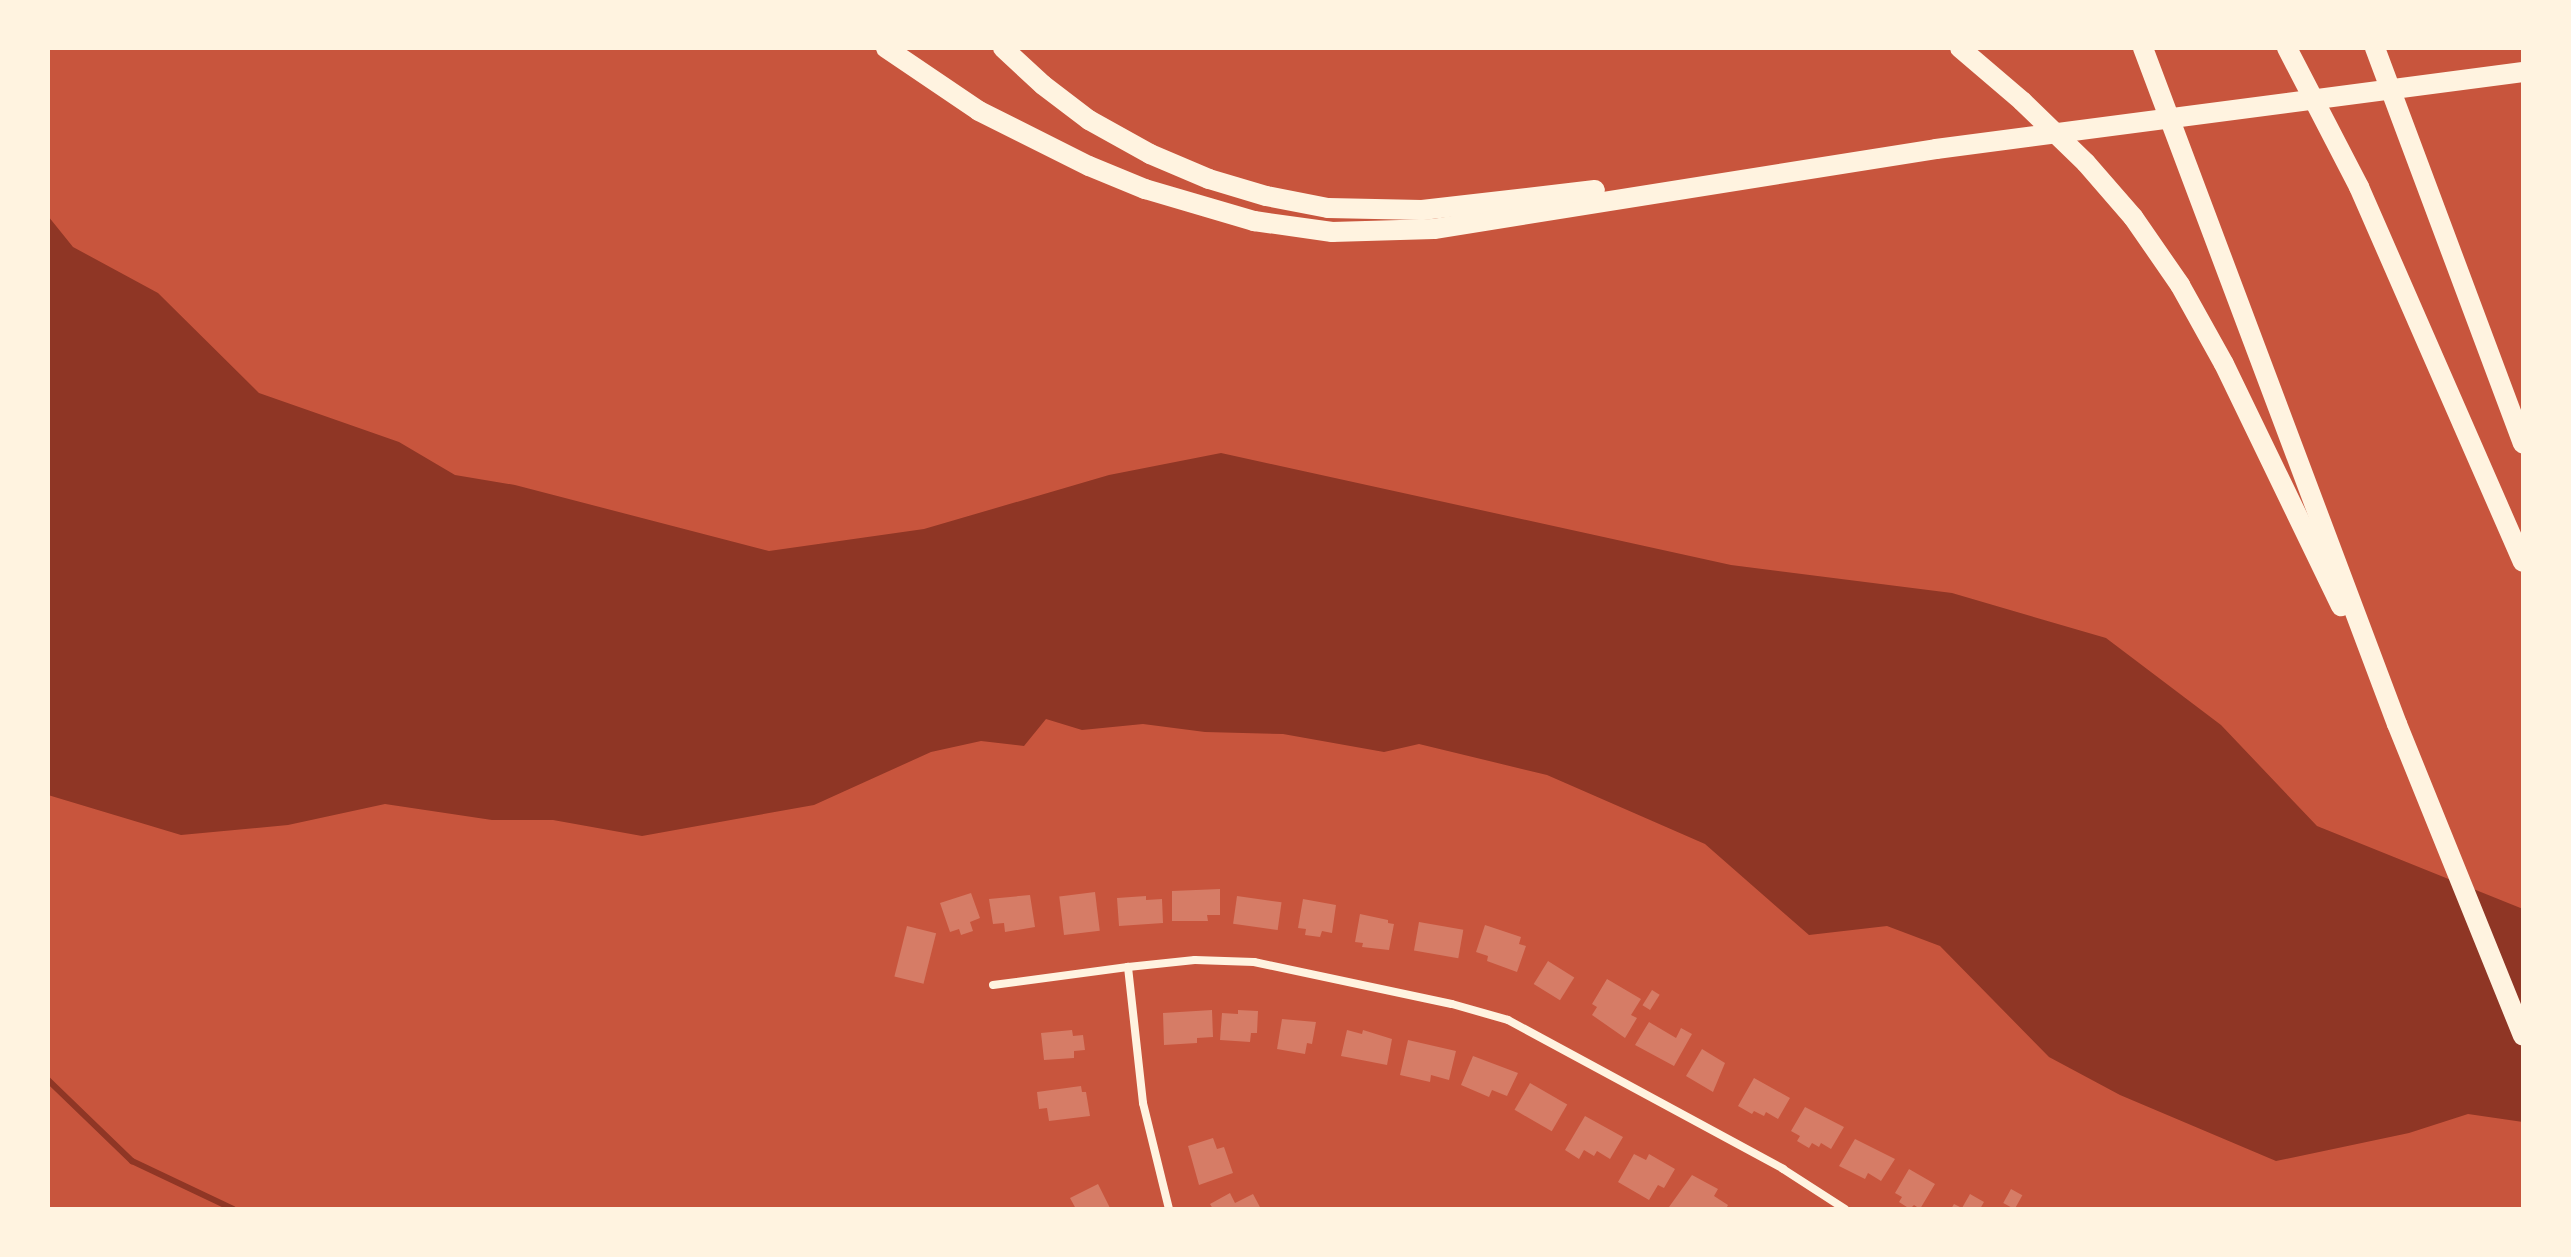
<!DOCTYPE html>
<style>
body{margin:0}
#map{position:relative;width:2571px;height:1257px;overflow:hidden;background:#c8553d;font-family:"Noto Sans",sans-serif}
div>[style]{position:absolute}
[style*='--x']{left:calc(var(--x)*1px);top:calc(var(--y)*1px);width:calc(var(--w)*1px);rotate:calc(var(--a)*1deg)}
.water>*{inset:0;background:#8f3625}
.stream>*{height:6px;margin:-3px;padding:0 3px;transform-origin:3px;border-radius:3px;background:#8f3625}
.building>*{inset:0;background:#d67c66;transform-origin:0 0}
.minor>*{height:8px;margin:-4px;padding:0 4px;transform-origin:4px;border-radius:4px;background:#fff3e0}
.motorway>*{height:20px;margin:-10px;padding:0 10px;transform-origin:10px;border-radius:10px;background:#fff3e0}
span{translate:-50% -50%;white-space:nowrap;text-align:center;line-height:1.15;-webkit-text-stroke:6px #fff3e0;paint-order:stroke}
.frame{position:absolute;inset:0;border:50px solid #fff3e0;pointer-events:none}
</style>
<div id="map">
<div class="water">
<i style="clip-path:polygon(48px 216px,73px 247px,158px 293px,259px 393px,399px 442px,455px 475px,515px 485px,769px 551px,924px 529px,1109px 475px,1221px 453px,1731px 565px,1952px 593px,2106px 638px,2221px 725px,2317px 826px,2523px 909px,2523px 1122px,2468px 1114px,2409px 1133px,2276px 1161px,2120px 1095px,2049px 1057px,1940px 946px,1887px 926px,1809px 935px,1705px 844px,1547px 775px,1419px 744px,1384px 752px,1283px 734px,1205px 732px,1143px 724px,1082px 730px,1046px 719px,1024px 746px,981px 741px,931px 752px,814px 805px,642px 836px,553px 820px,492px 820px,385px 804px,288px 825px,181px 835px,48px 795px)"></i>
</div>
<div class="stream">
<i style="--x:48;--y:1080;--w:117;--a:44"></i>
<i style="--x:132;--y:1161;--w:112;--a:25.4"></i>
</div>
<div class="building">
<i style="clip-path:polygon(1220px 889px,1220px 915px,1207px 915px,1208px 921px,1172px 921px,1172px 891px)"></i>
<i style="left:1095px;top:892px;width:39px;height:36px;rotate:83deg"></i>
<i style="clip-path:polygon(971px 893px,980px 918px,970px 922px,973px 931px,961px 935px,959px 929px,950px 932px,940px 903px)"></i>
<i style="clip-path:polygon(1030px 895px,1035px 927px,1005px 932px,1004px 923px,993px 924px,989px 899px)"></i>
<i style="clip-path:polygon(1146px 896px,1146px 900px,1162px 899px,1163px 923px,1119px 926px,1117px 898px)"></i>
<i style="left:1237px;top:896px;width:45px;height:28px;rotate:8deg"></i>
<i style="clip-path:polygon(1303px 899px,1336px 905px,1332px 933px,1322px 931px,1320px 937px,1305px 935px,1306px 929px,1298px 928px)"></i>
<i style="clip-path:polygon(1360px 914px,1388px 920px,1388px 923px,1394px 924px,1389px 950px,1362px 947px,1363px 943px,1355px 942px)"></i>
<i style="left:1419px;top:922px;width:45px;height:29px;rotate:10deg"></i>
<i style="clip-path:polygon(1485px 925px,1521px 937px,1519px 944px,1526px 946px,1517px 972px,1487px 961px,1488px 956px,1476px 952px)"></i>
<i style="left:907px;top:926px;width:30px;height:52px;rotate:14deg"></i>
<i style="left:1548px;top:961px;width:31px;height:27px;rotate:32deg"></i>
<i style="clip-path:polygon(1607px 979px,1641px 999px,1631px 1015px,1637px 1018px,1625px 1038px,1592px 1015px,1597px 1007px,1592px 1004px)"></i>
<i style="left:1652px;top:990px;width:9px;height:18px;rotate:32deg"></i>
<i style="clip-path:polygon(1212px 1010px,1213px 1037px,1197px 1038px,1197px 1043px,1164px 1045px,1163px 1013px)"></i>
<i style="clip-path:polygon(1238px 1010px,1258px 1011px,1257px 1033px,1251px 1033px,1250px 1042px,1220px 1040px,1222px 1013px,1238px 1014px)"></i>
<i style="clip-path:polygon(1282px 1019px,1316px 1022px,1312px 1044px,1307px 1043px,1305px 1054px,1277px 1049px)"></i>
<i style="clip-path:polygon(1649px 1022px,1676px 1038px,1681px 1028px,1692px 1034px,1674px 1066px,1635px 1045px)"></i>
<i style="clip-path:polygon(1072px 1030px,1073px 1036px,1083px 1035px,1085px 1050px,1074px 1051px,1074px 1058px,1044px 1060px,1041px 1033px)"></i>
<i style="clip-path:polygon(1347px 1030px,1362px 1034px,1363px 1030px,1392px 1039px,1387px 1065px,1341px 1056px)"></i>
<i style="clip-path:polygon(1408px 1040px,1456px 1051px,1449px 1080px,1431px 1075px,1430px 1082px,1400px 1075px)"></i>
<i style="clip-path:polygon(1702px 1049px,1725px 1063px,1713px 1092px,1686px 1076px)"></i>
<i style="clip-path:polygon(1473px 1056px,1518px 1073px,1507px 1096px,1492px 1090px,1489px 1097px,1461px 1085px)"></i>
<i style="clip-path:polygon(1754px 1078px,1790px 1098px,1778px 1119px,1766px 1112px,1764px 1116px,1754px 1111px,1752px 1114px,1738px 1106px)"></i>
<i style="left:1530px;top:1083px;width:43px;height:31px;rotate:30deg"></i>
<i style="clip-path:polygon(1081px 1086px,1082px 1092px,1086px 1092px,1090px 1116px,1049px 1121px,1047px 1108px,1039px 1109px,1037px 1092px)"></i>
<i style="clip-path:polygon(1805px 1107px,1844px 1127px,1831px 1149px,1821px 1143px,1819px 1147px,1812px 1143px,1809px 1148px,1797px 1141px,1800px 1136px,1791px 1131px)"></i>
<i style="clip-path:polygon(1585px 1116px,1623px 1137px,1610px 1159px,1597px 1151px,1594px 1156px,1584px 1150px,1579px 1159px,1565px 1150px)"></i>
<i style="clip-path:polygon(1213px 1138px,1217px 1149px,1224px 1147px,1233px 1173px,1199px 1185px,1188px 1146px)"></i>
<i style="clip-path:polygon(1855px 1139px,1895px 1159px,1881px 1181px,1868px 1173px,1865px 1179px,1839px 1166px)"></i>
<i style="clip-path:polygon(1634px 1154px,1646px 1160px,1649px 1154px,1675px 1169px,1664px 1188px,1658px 1185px,1649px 1200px,1618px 1182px)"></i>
<i style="clip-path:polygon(1909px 1169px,1935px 1184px,1920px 1209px,1914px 1205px,1910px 1209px,1899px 1202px,1902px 1197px,1895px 1193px)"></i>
<i style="clip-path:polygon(1692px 1175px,1718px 1189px,1714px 1196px,1728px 1205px,1726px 1209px,1669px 1207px)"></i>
<i style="clip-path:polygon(1098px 1184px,1110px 1208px,1076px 1209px,1070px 1198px)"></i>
<i style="left:2011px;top:1189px;width:13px;height:16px;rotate:29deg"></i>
<i style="clip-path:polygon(1230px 1193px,1235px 1203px,1253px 1194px,1261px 1209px,1213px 1209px,1210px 1204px)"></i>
<i style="clip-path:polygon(1970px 1194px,1984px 1202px,1980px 1209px,1951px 1209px,1954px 1204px,1962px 1208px)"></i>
</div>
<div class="minor">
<i style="--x:993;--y:985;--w:136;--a:-7.6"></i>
<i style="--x:1169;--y:1209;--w:109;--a:-103.8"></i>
<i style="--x:1143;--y:1103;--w:137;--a:-96.3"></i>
<i style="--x:1128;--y:967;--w:67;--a:-6"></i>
<i style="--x:1195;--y:960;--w:59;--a:1.9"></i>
<i style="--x:1254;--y:962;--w:202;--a:12"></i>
<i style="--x:1452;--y:1004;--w:58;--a:15.9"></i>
<i style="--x:1508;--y:1020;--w:313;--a:28.4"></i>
<i style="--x:1783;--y:1169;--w:74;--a:32.8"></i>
</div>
<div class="motorway">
<i style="--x:886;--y:48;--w:112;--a:34.1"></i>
<i style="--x:979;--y:111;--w:123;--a:26.6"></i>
<i style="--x:1089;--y:166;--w:61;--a:22.3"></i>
<i style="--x:1145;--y:189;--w:114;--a:16.4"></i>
<i style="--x:1254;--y:221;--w:79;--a:8"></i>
<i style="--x:1332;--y:232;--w:102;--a:-1.7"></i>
<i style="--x:1434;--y:229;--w:508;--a:-9.05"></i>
<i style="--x:1936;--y:149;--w:592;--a:-7.47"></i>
<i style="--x:1003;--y:48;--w:54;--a:42.8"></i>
<i style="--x:1043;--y:85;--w:58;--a:37.3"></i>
<i style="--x:1089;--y:120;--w:70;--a:29.1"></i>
<i style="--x:1150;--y:154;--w:64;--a:23"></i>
<i style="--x:1209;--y:179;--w:59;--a:16.6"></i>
<i style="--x:1266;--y:196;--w:63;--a:11"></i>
<i style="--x:1328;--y:208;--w:94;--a:1.2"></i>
<i style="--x:1422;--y:210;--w:174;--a:-6.6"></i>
<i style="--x:1960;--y:48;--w:82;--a:40.5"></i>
<i style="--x:2022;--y:101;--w:89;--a:44.1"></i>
<i style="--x:2086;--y:163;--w:72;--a:49"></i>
<i style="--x:2133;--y:217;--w:83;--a:55.3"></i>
<i style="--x:2180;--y:285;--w:90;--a:60.9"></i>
<i style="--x:2224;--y:364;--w:269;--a:64.2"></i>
<i style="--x:2143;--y:48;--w:722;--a:69.41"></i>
<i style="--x:2397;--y:724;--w:336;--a:68"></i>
<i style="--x:2287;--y:48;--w:157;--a:62.6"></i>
<i style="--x:2359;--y:187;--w:409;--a:66.4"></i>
<i style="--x:2375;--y:48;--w:422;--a:69.5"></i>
</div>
<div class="frame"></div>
</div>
